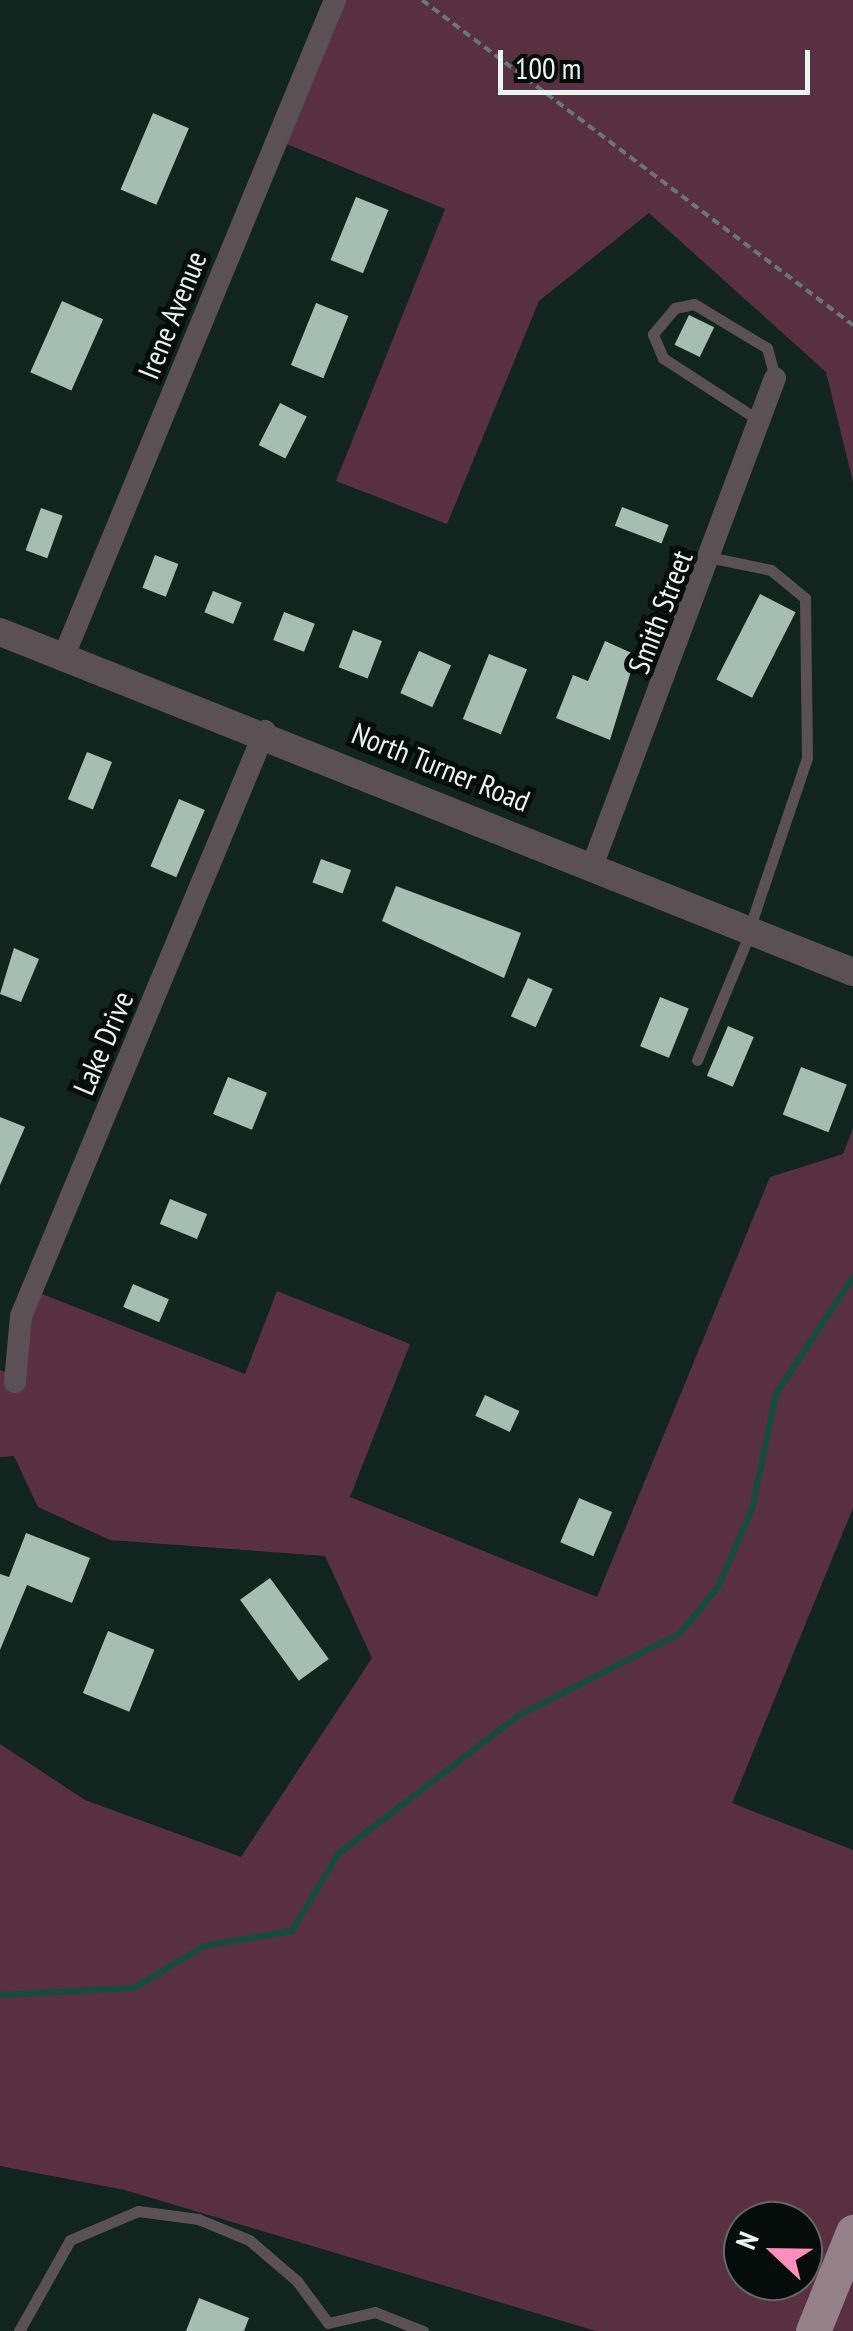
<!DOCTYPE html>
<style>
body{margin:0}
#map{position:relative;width:853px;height:2331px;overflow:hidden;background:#11251e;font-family:"PT Sans Narrow",sans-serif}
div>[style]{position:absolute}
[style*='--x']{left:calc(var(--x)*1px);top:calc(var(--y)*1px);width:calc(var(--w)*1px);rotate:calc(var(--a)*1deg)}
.green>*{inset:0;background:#583041}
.stream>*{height:6px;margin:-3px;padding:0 3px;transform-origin:3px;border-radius:3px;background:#144d3b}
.building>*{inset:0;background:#a6bdb3;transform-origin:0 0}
.path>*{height:4px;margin-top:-2px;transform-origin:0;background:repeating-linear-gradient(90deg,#677872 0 8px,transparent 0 13px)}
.service>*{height:11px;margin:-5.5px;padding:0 5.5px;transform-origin:5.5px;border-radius:5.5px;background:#5b5155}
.minor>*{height:22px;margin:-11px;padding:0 11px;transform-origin:11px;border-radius:11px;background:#5b5155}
.tertiary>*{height:28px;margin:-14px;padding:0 14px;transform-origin:14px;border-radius:14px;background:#5b5155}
.primary>*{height:35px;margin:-17.5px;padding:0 17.5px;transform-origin:17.5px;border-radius:17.5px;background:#948188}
span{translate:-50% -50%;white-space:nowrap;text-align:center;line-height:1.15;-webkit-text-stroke:10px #050c09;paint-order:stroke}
.street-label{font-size:30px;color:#e9f5f0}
.north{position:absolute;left:723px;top:2201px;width:100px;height:100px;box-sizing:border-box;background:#050c09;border:2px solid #606965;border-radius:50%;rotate:292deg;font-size:28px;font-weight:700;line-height:40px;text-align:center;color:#e9f5f0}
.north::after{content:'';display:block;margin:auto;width:35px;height:45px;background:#fe8ebd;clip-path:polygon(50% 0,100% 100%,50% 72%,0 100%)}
.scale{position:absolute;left:498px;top:50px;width:312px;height:45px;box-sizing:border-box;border:5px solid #e9f5f0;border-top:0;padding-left:12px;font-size:30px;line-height:35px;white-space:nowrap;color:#e9f5f0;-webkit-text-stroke:8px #050c09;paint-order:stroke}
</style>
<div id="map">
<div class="green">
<i style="clip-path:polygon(335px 0,853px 0,853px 482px,826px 372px,649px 213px,539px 301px,447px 524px,336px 481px,445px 209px,277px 140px)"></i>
<i style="clip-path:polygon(evenodd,853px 1128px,853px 1508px,732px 1803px,853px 1850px,853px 2331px,596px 2331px,125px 2190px,0 2166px,0 1744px,85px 1800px,241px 1857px,372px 1658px,325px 1556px,110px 1540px,38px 1507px,14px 1456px,0 1457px,0 1370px,14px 1375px,32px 1290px,245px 1374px,277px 1291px,410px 1344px,350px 1497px,597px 1597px,770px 1177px,843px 1154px,853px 1128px,743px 2221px,803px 2221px,803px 2281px,743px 2281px,743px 2221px)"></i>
</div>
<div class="stream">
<i style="--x:0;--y:1995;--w:134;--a:-3"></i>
<i style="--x:134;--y:1988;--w:82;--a:-31"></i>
<i style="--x:204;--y:1946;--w:89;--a:-9.7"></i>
<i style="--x:292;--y:1931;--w:90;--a:-59.1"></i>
<i style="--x:338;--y:1854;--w:227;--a:-37.5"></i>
<i style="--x:518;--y:1716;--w:182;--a:-27.1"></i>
<i style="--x:680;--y:1633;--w:60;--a:-50.4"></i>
<i style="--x:718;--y:1587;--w:85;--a:-66.4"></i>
<i style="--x:752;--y:1509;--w:117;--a:-78.2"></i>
<i style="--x:776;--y:1394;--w:140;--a:-56.7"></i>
</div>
<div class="building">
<i style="left:153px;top:113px;width:39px;height:83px;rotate:23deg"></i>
<i style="left:356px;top:197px;width:35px;height:68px;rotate:22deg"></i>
<i style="left:62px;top:301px;width:45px;height:78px;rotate:24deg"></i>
<i style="left:316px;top:303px;width:35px;height:67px;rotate:22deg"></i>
<i style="left:689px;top:315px;width:28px;height:33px;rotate:26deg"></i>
<i style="left:280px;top:403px;width:30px;height:47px;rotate:27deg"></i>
<i style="left:622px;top:507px;width:50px;height:20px;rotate:21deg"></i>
<i style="left:41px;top:508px;width:23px;height:45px;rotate:20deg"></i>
<i style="left:155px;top:555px;width:25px;height:35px;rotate:21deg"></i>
<i style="left:213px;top:591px;width:31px;height:23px;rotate:22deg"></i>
<i style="left:760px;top:594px;width:40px;height:96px;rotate:27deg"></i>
<i style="left:284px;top:612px;width:33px;height:30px;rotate:21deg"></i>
<i style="left:353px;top:630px;width:31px;height:40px;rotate:21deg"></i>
<i style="clip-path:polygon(605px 641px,636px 655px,610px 740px,556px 718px,573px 675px,588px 681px)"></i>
<i style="left:419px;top:651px;width:35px;height:46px;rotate:24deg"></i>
<i style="left:489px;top:654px;width:41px;height:70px;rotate:22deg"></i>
<i style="left:87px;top:752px;width:27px;height:51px;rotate:22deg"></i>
<i style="left:179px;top:799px;width:28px;height:73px;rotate:23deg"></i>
<i style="left:321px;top:859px;width:32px;height:25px;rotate:20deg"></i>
<i style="clip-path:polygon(396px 886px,521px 933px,504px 978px,382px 921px)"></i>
<i style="clip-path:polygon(14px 948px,39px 959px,21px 1002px,0 994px)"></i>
<i style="left:528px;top:978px;width:27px;height:42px;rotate:24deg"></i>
<i style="left:660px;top:997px;width:31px;height:53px;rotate:22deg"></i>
<i style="left:728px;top:1026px;width:28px;height:54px;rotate:23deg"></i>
<i style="left:801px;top:1067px;width:49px;height:51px;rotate:21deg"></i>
<i style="left:228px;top:1077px;width:42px;height:40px;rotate:22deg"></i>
<i style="clip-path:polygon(0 1117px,25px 1127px,0 1185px)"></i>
<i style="left:170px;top:1199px;width:40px;height:27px;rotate:22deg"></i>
<i style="left:133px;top:1284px;width:39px;height:25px;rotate:23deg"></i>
<i style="left:485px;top:1395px;width:38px;height:23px;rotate:25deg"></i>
<i style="left:579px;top:1498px;width:36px;height:48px;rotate:23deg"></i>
<i style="clip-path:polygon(26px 1533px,90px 1558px,72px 1603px,27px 1585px,0 1650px,0 1574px,9px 1577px)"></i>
<i style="left:270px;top:1578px;width:100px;height:37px;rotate:54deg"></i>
<i style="left:108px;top:1631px;width:50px;height:67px;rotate:22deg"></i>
<i style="clip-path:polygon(199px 2298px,249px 2318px,244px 2331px,186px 2331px)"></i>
</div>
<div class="path">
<i style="--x:422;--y:0;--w:540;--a:37.02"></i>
</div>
<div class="service">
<i style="--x:760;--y:421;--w:116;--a:-147"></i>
<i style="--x:663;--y:358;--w:26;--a:-113"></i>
<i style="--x:653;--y:334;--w:34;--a:-50"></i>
<i style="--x:675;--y:308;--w:19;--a:-12"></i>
<i style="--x:694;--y:304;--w:85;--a:31.1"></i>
<i style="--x:767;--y:348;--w:31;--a:75"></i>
<i style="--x:713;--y:558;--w:59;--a:11.7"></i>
<i style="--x:771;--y:570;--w:44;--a:39.5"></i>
<i style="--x:805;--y:598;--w:160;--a:89.3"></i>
<i style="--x:807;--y:758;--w:181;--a:108.7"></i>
<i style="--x:697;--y:1060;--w:141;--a:-67.4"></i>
<i style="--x:19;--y:2331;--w:104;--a:-60.7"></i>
<i style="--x:70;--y:2240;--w:74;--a:-23.1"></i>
<i style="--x:138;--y:2211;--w:61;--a:7.6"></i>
<i style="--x:198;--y:2219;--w:55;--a:22.4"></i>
<i style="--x:249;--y:2240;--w:63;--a:40.5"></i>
<i style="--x:297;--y:2281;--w:52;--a:53.6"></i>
<i style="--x:328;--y:2323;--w:48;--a:-13.2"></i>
<i style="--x:375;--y:2312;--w:52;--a:21.6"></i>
</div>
<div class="minor">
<i style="--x:65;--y:653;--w:707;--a:-67.54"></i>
<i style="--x:593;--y:864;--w:519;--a:-69.47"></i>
<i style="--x:15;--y:1382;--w:66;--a:-84.8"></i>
<i style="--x:21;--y:1316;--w:634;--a:-67.36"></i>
</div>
<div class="tertiary">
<i style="--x:0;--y:632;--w:918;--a:21.73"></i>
</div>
<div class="primary">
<i style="--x:813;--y:2331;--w:107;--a:-68"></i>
</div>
<div class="street-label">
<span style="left:172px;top:315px;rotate:-68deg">Irene Avenue</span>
<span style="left:660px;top:612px;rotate:-69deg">Smith Street</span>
<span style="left:441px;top:767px;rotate:22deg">North Turner Road</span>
<span style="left:103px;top:1043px;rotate:-67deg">Lake Drive</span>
</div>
<div class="north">N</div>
<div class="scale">100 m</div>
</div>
